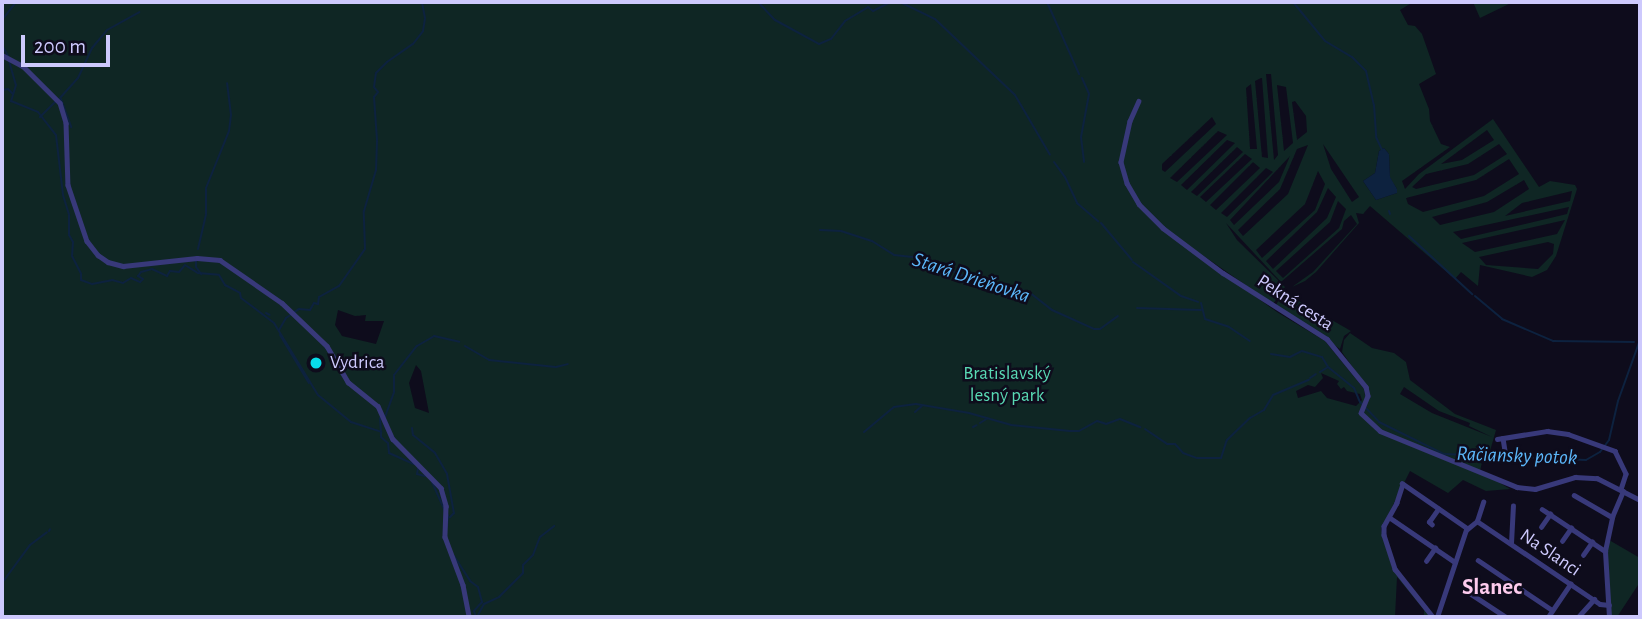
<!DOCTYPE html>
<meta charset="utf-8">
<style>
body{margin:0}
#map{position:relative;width:1642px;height:619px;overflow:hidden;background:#0e0c1c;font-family:"Alegreya Sans",sans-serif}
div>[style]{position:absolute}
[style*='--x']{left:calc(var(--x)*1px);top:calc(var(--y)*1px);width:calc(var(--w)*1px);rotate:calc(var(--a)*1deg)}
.green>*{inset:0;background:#0f2624}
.water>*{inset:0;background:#0d223f}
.stream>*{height:2px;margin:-1px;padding:0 1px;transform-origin:1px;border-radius:1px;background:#0d223f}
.minor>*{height:4.5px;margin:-2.25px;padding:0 2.25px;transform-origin:2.25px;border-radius:2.25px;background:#38397a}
.dots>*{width:19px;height:19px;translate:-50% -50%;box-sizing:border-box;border:4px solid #0e0c1c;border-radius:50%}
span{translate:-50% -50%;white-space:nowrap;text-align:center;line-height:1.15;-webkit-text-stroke:5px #0e0c1c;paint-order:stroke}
.street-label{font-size:19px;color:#cdc9fd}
.poi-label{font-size:19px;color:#cdc9fd}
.left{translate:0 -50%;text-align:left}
.park-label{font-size:19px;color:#59d9b4}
.water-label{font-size:21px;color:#5bb6f9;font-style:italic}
.quarter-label{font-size:23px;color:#fdcbed;font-weight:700}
.frame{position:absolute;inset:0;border:4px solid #cdc9fd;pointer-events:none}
.scale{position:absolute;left:21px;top:35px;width:89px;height:32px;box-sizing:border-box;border:4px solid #cdc9fd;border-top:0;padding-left:9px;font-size:21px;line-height:24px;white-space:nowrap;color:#cdc9fd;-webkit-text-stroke:5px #0e0c1c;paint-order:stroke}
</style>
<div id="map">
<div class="green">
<i style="clip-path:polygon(evenodd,2px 2px,1413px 2px,1400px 10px,1408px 25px,1415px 26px,1422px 34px,1436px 74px,1419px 84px,1429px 109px,1430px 121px,1441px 144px,1450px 147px,1402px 181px,1405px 189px,1419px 174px,1493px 119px,1539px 187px,1550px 181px,1575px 185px,1577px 189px,1556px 256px,1547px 270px,1532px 277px,1480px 265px,1478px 286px,1461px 272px,1455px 279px,1370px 206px,1363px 214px,1356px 213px,1359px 223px,1316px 272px,1305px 281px,1292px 287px,1313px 272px,1357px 224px,1351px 215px,1344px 221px,1342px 229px,1281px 282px,1226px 223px,1237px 240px,1285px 287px,1273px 304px,1198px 252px,1199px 256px,1277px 312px,1325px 341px,1364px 389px,1366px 402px,1368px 389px,1342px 352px,1344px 340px,1350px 333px,1372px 348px,1394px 353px,1406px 362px,1410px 380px,1455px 414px,1496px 430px,1488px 458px,1483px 458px,1480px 471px,1510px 489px,1486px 491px,1463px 480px,1448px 493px,1410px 471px,1381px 529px,1392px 567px,1432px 617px,1424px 617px,1424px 610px,1397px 577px,1395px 617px,2px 617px,2px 2px,1266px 74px,1271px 74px,1278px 155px,1274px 160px,1266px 74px,2px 2px,1261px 78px,1262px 78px,1268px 158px,1262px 157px,1255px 81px,1261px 78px,2px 2px,1251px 84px,1257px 149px,1250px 149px,1246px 88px,1251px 84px,2px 2px,1277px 85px,1286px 87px,1293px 143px,1284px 151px,1277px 85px,2px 2px,1295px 101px,1306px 116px,1307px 132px,1297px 140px,1292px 102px,1295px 101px,2px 2px,1212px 117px,1216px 124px,1165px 172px,1162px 170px,1162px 164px,1212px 117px,2px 2px,1487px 130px,1494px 140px,1462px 160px,1441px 164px,1487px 130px,2px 2px,1218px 131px,1227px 135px,1177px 182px,1170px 178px,1218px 131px,2px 2px,1227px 140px,1235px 143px,1187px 190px,1181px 185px,1227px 140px,2px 2px,1323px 144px,1359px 197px,1352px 202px,1331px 169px,1323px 144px,2px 2px,1499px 144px,1507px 154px,1474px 175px,1416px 189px,1412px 187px,1426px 174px,1468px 164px,1499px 144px,2px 2px,1308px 145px,1288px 194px,1243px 236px,1238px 230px,1280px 189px,1297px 149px,1308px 145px,2px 2px,1237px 147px,1243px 152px,1197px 196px,1191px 192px,1237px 147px,2px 2px,1384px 148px,1389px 154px,1390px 178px,1397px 189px,1397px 193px,1376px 200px,1363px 181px,1375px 173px,1379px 151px,1384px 148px,2px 2px,1245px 154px,1252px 159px,1206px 202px,1200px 197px,1245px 154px,2px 2px,1290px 156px,1279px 182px,1234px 225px,1230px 220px,1290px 156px,2px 2px,1509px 159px,1519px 174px,1484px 196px,1423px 212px,1408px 204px,1406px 198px,1476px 180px,1509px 159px,2px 2px,1253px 162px,1260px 168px,1216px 210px,1210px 205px,1253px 162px,2px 2px,1266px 168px,1273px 172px,1227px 217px,1221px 213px,1266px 168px,2px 2px,1318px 171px,1325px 184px,1315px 210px,1262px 258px,1256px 250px,1305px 204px,1318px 171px,2px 2px,1524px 180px,1529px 189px,1494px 212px,1440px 225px,1432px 217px,1487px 202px,1524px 180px,2px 2px,1328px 188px,1336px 197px,1327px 218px,1273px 269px,1266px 261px,1317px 212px,1328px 188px,2px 2px,1572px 191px,1570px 201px,1505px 216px,1522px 203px,1572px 191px,2px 2px,1338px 201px,1346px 209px,1339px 228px,1283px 278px,1276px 271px,1330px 222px,1338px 201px,2px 2px,1569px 207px,1567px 214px,1461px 239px,1453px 232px,1569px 207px,2px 2px,1565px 220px,1557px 234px,1475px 252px,1462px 243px,1565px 220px,2px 2px,1548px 242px,1554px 244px,1553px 254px,1538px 269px,1486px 265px,1479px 257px,1548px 242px,2px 2px,338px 310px,355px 316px,366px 315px,365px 321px,384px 321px,376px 344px,342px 336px,335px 325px,338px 310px,2px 2px,416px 365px,421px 371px,429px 413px,415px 408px,409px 383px,416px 365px,2px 2px,1321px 373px,1339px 381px,1337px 384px,1341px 389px,1344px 387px,1347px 391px,1360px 394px,1362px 400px,1356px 406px,1327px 398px,1321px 391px,1298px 398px,1296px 391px,1308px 385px,1315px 387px,1323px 378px,1321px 373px,2px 2px,1404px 387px,1439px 411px,1470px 423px,1469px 426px,1492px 437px,1432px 413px,1400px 394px,1404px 387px)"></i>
<i style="clip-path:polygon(1473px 2px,1510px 2px,1511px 3px,1480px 18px)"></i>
<i style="clip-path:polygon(1283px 292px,1351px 331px,1344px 336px,1340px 349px,1276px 305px)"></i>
<i style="clip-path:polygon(1609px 540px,1640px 558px,1640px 582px,1617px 617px,1611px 617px,1606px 556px)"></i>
</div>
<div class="water">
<i style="clip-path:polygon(1384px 148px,1389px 154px,1390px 177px,1397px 189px,1397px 193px,1376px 200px,1363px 181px,1375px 173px,1379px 151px)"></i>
</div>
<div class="stream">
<i style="--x:758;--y:2;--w:25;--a:47"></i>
<i style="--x:775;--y:20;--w:50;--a:28.6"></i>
<i style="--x:819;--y:44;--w:13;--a:-23"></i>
<i style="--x:831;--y:39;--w:23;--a:-52"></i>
<i style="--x:845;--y:21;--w:27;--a:-31"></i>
<i style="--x:868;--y:7;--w:6;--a:39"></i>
<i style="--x:873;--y:11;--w:20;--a:-27"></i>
<i style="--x:900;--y:2;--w:39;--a:26"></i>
<i style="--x:935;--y:19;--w:110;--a:43.5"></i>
<i style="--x:1015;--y:95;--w:69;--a:59.7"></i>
<i style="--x:1047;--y:2;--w:79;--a:66"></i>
<i style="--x:1293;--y:2;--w:50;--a:50.6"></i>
<i style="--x:1325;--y:41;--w:31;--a:31"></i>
<i style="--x:1352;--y:57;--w:20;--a:45"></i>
<i style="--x:1366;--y:71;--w:35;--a:77"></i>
<i style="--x:1374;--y:105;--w:32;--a:86"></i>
<i style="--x:1376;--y:137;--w:14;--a:65"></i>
<i style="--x:2;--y:20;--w:23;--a:-52"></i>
<i style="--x:2;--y:45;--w:13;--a:61"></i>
<i style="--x:9;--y:61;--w:25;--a:74"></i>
<i style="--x:16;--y:85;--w:17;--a:107"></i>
<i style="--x:11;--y:101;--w:29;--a:22"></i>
<i style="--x:38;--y:112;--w:29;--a:52"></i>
<i style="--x:56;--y:135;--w:60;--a:83.3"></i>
<i style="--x:63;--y:195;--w:21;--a:73"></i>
<i style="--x:69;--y:215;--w:20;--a:90"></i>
<i style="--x:69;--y:235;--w:8;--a:60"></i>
<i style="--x:73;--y:242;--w:14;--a:94"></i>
<i style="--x:72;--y:256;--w:20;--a:63"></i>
<i style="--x:81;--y:274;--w:6;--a:90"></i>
<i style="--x:81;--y:280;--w:12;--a:20"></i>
<i style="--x:92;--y:284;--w:20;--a:-11"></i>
<i style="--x:112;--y:280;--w:11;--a:15"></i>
<i style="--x:123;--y:283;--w:9;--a:-32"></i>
<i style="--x:131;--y:278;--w:10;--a:24"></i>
<i style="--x:140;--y:282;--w:4;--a:-45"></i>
<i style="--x:143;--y:279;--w:6;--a:-149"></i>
<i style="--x:138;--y:276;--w:5;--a:-53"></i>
<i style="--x:141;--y:272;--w:11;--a:-15"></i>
<i style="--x:152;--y:269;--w:17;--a:25"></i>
<i style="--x:167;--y:276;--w:6;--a:-59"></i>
<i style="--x:170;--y:271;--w:9;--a:6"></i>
<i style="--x:179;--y:272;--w:9;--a:-49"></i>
<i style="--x:185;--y:265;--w:15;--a:32"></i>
<i style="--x:198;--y:273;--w:21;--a:5"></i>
<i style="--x:219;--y:275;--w:12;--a:59"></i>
<i style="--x:225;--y:285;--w:17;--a:28"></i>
<i style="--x:240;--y:293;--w:5;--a:79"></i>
<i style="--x:241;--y:298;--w:41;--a:37.1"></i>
<i style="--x:274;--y:323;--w:84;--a:58.6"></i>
<i style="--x:318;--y:395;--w:43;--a:39.3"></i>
<i style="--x:351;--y:422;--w:32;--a:18"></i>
<i style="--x:381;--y:432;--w:5;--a:90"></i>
<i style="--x:381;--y:437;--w:9;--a:41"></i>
<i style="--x:388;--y:443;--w:10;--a:84"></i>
<i style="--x:389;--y:453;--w:27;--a:24"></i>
<i style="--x:1082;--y:78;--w:17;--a:66"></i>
<i style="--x:1089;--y:94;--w:44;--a:100.5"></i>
<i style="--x:1081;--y:137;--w:25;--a:83"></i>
<i style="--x:2;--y:90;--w:6;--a:-9"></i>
<i style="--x:8;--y:89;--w:7;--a:45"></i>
<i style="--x:60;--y:98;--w:27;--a:-48"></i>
<i style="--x:78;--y:78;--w:33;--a:-65"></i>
<i style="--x:92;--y:48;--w:23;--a:-50"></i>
<i style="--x:107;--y:30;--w:37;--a:-29"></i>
<i style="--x:61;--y:99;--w:30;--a:70"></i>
<i style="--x:40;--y:117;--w:23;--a:-45"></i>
<i style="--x:1054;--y:162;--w:19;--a:54"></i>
<i style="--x:1065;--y:177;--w:29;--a:65"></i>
<i style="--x:1077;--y:203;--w:28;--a:41"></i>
<i style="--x:1389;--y:211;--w:3;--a:72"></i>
<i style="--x:1101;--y:223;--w:48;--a:50"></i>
<i style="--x:820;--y:230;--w:21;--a:3"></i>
<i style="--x:841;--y:231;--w:33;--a:18"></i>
<i style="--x:872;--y:241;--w:26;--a:32"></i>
<i style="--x:894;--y:255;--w:30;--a:6"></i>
<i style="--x:924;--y:258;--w:48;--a:24.4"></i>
<i style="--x:968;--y:278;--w:63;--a:12.9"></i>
<i style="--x:1029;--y:292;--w:29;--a:38"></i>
<i style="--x:1052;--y:310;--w:46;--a:24.3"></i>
<i style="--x:1094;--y:329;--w:6;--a:0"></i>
<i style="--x:1100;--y:329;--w:22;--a:-36"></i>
<i style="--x:1409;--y:236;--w:86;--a:42.6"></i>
<i style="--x:198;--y:249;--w:36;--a:-77"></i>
<i style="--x:206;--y:214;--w:26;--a:-90"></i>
<i style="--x:206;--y:188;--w:61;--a:-68"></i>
<i style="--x:229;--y:131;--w:16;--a:-83"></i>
<i style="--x:231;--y:115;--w:32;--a:-97"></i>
<i style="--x:196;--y:260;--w:7;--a:90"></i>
<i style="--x:196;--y:267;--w:9;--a:54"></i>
<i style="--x:1133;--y:262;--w:59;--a:35.3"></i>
<i style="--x:1181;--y:296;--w:18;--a:19"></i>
<i style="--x:1475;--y:296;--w:35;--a:40"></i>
<i style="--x:1502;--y:319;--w:56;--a:23.3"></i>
<i style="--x:1553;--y:341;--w:81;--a:0.7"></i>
<i style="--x:1201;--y:303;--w:16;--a:76"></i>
<i style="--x:1205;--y:319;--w:25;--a:18"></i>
<i style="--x:1229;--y:327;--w:25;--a:34"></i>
<i style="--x:1137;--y:308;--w:64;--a:1.8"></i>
<i style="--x:266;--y:313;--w:4;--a:27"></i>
<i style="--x:279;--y:330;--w:14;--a:-60"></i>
<i style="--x:286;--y:318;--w:16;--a:-35"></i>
<i style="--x:299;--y:309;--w:11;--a:5"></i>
<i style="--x:310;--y:310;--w:8;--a:-60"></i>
<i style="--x:314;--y:303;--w:4;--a:14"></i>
<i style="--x:318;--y:304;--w:7;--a:-82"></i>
<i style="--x:319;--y:297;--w:23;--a:-29"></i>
<i style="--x:339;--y:286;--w:45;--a:-54.9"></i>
<i style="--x:365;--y:249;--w:38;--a:-92"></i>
<i style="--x:364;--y:211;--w:43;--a:-73.7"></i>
<i style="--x:376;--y:170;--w:30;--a:-88"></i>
<i style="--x:377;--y:140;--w:43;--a:-94"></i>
<i style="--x:374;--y:97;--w:6;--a:-51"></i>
<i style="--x:378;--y:92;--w:6;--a:-129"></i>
<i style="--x:374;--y:87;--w:14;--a:-82"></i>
<i style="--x:376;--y:73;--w:16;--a:-45"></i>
<i style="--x:387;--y:62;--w:32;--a:-35"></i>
<i style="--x:413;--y:44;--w:16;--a:-52"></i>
<i style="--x:423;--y:31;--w:13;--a:-81"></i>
<i style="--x:425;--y:18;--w:16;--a:-101"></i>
<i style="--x:280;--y:335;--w:56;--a:58.9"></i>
<i style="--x:465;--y:346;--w:28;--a:30"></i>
<i style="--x:489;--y:360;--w:67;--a:6"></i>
<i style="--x:556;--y:367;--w:12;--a:-14"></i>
<i style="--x:1271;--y:354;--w:19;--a:9"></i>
<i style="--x:1290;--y:357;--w:13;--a:-27"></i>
<i style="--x:1302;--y:351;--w:21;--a:17"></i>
<i style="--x:1322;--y:357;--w:12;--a:59"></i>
<i style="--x:1328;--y:367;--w:33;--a:39"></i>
<i style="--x:1354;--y:388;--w:15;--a:67"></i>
<i style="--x:1360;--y:402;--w:28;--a:46"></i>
<i style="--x:1379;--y:422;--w:72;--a:26.2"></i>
<i style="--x:1444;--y:454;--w:142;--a:2.4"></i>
<i style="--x:1586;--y:460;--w:16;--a:-30"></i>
<i style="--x:1600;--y:452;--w:15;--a:-53"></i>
<i style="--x:1609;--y:440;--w:40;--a:-77"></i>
<i style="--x:1618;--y:401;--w:65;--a:-70.2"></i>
<i style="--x:1320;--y:372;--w:9;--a:-32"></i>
<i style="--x:1310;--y:378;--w:7;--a:-34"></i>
<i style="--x:915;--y:412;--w:9;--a:-41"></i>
<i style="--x:385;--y:417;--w:27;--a:-70"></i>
<i style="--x:394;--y:392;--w:17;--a:-90"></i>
<i style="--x:394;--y:375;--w:37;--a:-52"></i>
<i style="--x:417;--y:346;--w:20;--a:-30"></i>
<i style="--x:434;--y:336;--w:26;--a:13"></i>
<i style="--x:380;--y:418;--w:13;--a:86"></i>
<i style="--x:980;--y:423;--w:9;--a:-32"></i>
<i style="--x:973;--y:427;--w:4;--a:-27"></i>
<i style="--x:412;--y:428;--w:7;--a:82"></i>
<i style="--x:413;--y:435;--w:28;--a:39"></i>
<i style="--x:435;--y:453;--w:24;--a:60"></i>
<i style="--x:447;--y:474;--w:40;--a:80"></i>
<i style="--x:454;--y:513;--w:6;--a:135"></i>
<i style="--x:1145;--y:429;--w:27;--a:34"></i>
<i style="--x:1167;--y:444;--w:8;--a:0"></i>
<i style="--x:1175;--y:444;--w:12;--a:48"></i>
<i style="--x:1183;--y:453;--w:15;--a:20"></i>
<i style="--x:1197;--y:458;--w:24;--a:0"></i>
<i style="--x:1221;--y:458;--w:19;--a:-72"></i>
<i style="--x:1227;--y:440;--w:32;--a:-44"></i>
<i style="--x:1250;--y:418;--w:16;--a:-30"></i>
<i style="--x:1264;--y:410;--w:17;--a:-59"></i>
<i style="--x:1273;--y:395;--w:39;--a:-23"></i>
<i style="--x:864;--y:432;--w:39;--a:-40"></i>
<i style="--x:894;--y:407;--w:22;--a:-8"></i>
<i style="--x:916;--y:404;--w:54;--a:9.6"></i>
<i style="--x:969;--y:413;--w:44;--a:15.9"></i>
<i style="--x:1011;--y:425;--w:59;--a:5.8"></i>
<i style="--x:1070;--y:431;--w:9;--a:0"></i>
<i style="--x:1079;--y:431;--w:21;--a:-29"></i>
<i style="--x:1097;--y:421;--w:9;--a:18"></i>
<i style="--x:1106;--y:424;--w:15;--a:-20"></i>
<i style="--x:1120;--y:419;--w:22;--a:22"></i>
<i style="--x:418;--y:468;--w:6;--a:99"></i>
<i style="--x:417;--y:474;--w:8;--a:14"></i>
<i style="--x:432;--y:482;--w:32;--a:66"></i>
<i style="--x:447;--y:527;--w:12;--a:-85"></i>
<i style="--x:49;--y:531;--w:2;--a:-63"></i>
<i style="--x:454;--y:556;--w:30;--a:57"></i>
<i style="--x:470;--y:581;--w:10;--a:37"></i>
<i style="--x:478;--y:587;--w:16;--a:75"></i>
<i style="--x:482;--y:602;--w:12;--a:132"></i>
<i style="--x:474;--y:611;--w:6;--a:72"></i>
<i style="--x:2;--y:583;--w:47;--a:-53.6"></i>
<i style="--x:30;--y:545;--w:21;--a:-37"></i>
<i style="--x:477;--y:617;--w:15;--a:-62"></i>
<i style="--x:484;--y:604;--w:17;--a:-25"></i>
<i style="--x:499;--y:597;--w:34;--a:-45"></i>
<i style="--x:523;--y:573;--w:8;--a:-90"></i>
<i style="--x:523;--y:565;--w:14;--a:-45"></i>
<i style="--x:533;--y:555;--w:19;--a:-69"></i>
<i style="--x:540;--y:537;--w:18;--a:-38"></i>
</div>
<div class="minor">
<i style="--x:2;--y:55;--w:24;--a:28"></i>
<i style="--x:23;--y:66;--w:52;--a:45"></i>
<i style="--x:60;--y:103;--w:21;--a:73"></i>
<i style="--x:66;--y:123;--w:62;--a:88.2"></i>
<i style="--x:68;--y:185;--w:59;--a:71.3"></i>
<i style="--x:87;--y:241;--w:18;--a:52"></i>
<i style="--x:98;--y:255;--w:12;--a:35"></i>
<i style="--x:108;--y:262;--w:16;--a:15"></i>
<i style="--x:123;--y:266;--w:74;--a:-6.2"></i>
<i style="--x:197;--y:258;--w:23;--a:5"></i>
<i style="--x:220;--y:260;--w:75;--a:34.7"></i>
<i style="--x:282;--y:303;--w:62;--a:43.7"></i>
<i style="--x:327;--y:346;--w:42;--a:59.7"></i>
<i style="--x:348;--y:382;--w:38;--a:39"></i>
<i style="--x:378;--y:406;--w:36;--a:66"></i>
<i style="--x:393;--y:439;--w:69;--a:45.6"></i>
<i style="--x:441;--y:488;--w:19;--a:74"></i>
<i style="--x:446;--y:506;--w:31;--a:92"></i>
<i style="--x:445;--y:537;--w:51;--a:69.4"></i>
<i style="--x:463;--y:585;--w:33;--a:79"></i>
<i style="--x:1139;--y:101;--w:22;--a:114"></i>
<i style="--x:1130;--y:121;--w:42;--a:102.4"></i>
<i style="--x:1121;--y:162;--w:22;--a:74"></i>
<i style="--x:1127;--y:183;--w:24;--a:60"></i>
<i style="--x:1139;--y:204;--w:34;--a:45"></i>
<i style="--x:1163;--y:228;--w:75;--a:36.9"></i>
<i style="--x:1223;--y:273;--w:123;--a:32.4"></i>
<i style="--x:1327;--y:339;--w:62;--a:50.9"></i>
<i style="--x:1366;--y:387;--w:9;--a:77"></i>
<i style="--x:1368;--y:396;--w:18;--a:112"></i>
<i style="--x:1361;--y:413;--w:26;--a:43"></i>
<i style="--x:1380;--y:431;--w:148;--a:22.2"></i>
<i style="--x:1517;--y:487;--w:18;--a:6"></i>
<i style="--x:1535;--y:489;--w:42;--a:-16.7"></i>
<i style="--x:1575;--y:477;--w:22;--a:3"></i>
<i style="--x:1597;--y:478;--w:48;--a:27.1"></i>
<i style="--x:1503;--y:438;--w:13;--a:81"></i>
<i style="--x:1497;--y:439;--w:51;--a:-9.1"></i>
<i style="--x:1547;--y:431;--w:21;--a:8"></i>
<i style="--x:1568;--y:434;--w:50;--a:19.9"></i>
<i style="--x:1615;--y:451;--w:25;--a:64"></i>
<i style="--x:1626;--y:474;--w:16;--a:108"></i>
<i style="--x:1402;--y:483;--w:79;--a:34.7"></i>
<i style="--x:1403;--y:484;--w:20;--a:108"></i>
<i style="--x:1397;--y:503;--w:26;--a:119"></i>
<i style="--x:1384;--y:526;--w:9;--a:90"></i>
<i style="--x:1384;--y:535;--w:36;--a:72"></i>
<i style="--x:1395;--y:569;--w:61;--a:51.6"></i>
<i style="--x:1574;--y:495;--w:44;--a:30.1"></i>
<i style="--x:1542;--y:509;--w:76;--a:33.7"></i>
<i style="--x:1389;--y:517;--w:80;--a:34.3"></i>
<i style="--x:1477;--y:521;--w:148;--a:34"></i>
<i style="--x:1600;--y:604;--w:9;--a:6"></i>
<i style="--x:1432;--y:525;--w:4;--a:-135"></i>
<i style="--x:1429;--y:522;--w:16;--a:-55"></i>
<i style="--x:1541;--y:527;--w:16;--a:-55"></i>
<i style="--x:1562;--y:541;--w:16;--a:-55"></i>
<i style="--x:1511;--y:543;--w:37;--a:-87"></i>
<i style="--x:1583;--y:555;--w:16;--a:-55"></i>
<i style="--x:1478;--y:560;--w:89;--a:34"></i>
<i style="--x:1426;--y:561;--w:16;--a:-55"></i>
<i style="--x:1465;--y:590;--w:49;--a:33.4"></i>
<i style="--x:1437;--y:617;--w:92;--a:-71.6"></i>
<i style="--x:1466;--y:530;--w:14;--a:-39"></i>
<i style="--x:1477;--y:521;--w:20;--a:-72"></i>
<i style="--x:1548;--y:617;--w:40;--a:-56"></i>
<i style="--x:1578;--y:617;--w:24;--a:-48"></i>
<i style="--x:1609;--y:617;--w:66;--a:-93.5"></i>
<i style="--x:1605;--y:551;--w:35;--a:-78"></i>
<i style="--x:1612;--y:517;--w:28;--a:-67"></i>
</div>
<div class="dots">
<i style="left:316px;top:363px;background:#08ddea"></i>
</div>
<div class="street-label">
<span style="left:1295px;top:303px;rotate:33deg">Pekná cesta</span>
<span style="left:1550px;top:553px;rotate:34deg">Na Slanci</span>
</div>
<div class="poi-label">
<span class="left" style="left:330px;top:363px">Vydrica</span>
</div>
<div class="park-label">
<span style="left:1007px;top:385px">Bratislavský<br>lesný park</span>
</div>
<div class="water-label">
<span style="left:971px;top:278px;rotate:18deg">Stará Drieňovka</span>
<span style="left:1517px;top:456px;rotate:2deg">Račiansky potok</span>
</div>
<div class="quarter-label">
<span style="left:1492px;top:588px">Slanec</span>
</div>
<div class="frame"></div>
<div class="scale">200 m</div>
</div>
